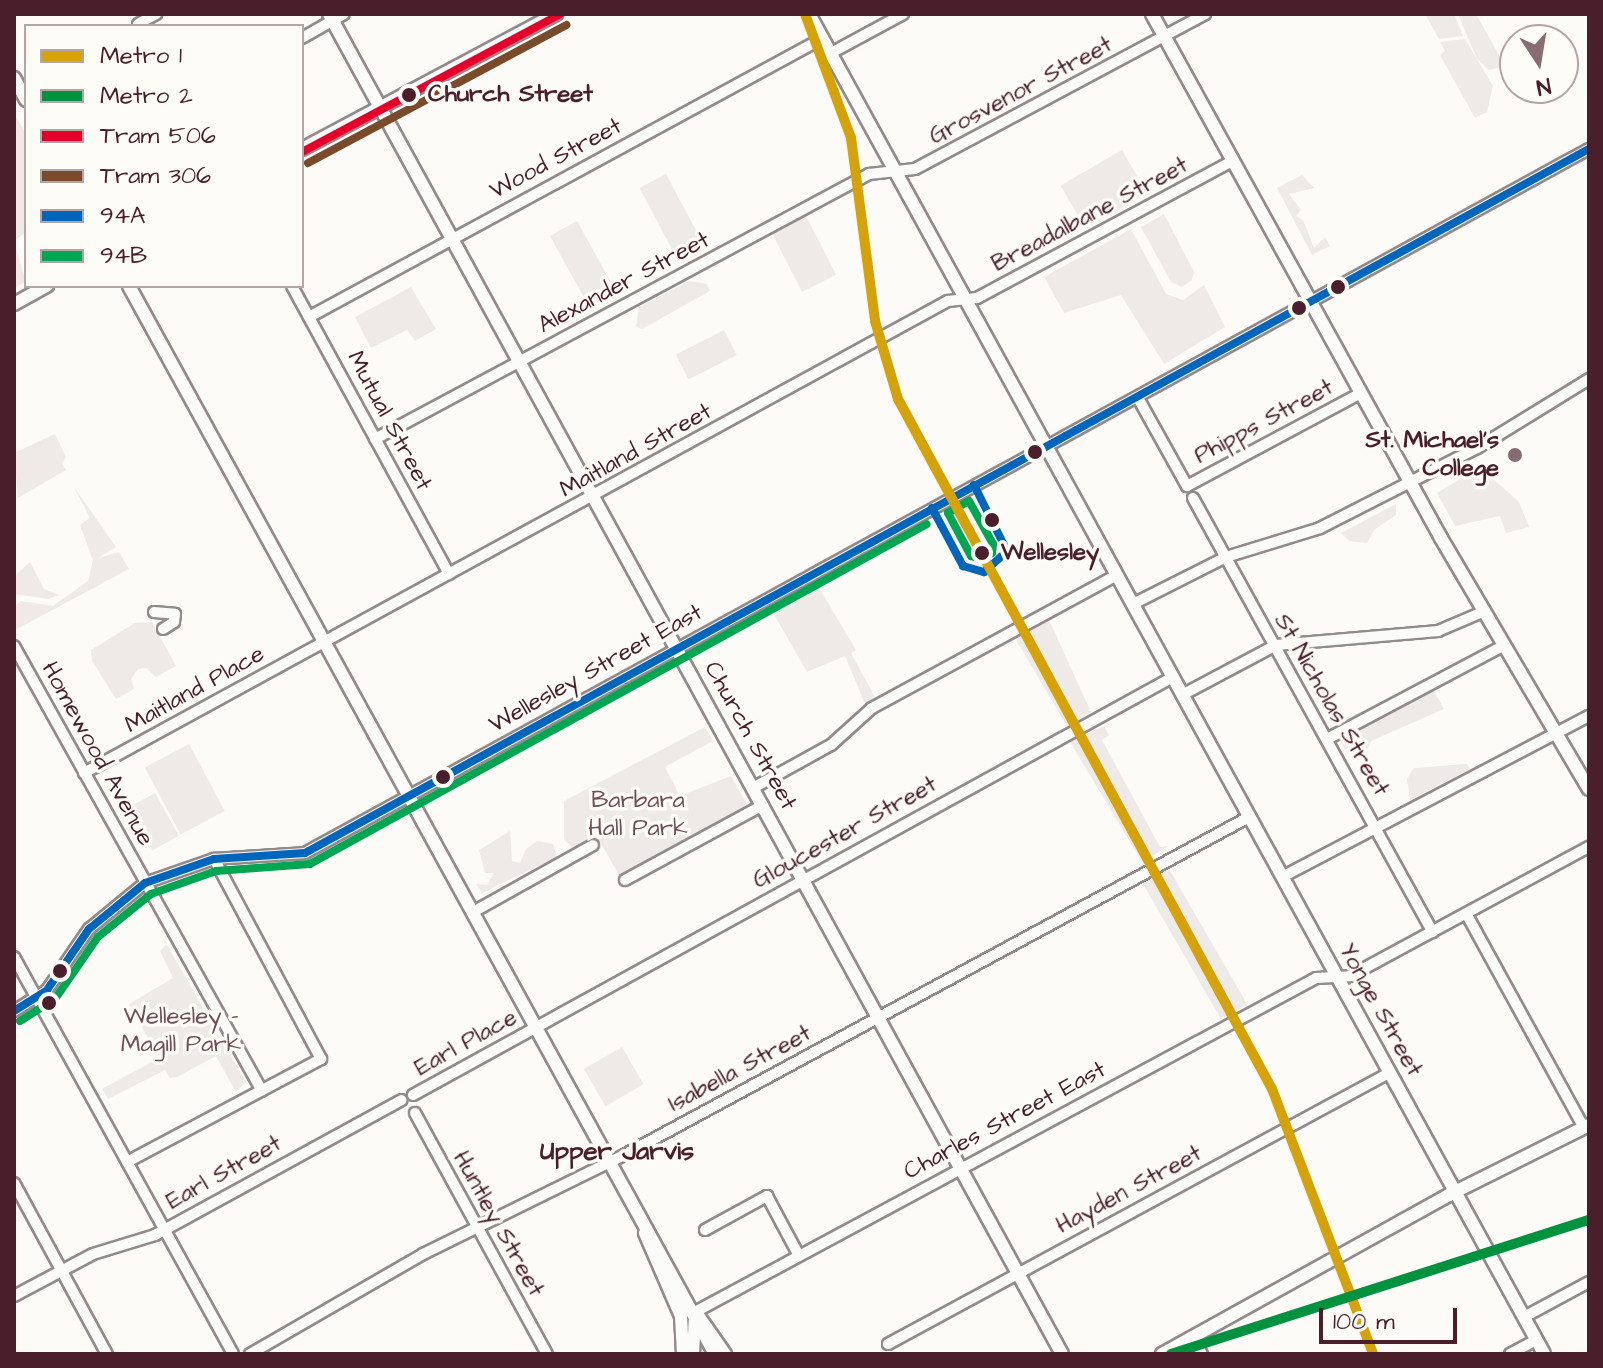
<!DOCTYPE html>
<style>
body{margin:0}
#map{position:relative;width:1603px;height:1368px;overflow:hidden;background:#fcfbf8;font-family:"Architects Daughter",sans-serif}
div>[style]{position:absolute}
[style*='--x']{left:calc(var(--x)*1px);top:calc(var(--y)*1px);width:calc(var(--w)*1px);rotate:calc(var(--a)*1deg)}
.green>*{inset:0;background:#eeeae8;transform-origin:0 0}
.roads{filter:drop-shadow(2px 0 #928a8b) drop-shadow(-2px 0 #928a8b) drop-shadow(0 2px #928a8b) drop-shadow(0 -2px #928a8b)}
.minor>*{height:10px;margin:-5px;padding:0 5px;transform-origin:5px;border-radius:5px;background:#fbfbf9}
.major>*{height:12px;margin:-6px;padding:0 6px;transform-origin:6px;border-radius:6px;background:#fbfbf9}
.bus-1>*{height:8px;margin:-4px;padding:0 4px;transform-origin:4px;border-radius:4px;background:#0065bd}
.bus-2>*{height:8px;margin:-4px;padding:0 4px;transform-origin:4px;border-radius:4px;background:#00a651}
.tram-1>*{height:8px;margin:-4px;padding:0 4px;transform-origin:4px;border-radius:4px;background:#e4002b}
.tram-2>*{height:8px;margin:-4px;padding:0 4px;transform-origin:4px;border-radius:4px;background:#7a4b2a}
.metro-1>*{height:10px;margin:-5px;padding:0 5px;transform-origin:5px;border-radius:5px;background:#d5a209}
.metro-2>*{height:10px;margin:-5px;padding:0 5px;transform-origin:5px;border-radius:5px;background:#00923f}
.dots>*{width:22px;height:22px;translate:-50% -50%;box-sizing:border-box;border:4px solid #fdfcf7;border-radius:50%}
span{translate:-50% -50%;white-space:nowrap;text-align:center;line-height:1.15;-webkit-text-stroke:7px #fdfcf7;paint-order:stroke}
.street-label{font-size:24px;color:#4a1f2b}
.stop-label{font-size:24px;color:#4a1f2b;font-weight:700}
.left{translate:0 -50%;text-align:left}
.poi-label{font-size:24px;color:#4a1f2b;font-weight:700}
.right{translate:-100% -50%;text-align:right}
.park-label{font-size:24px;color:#704e57}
.neighbourhood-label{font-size:26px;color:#4a1f2b;font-weight:700}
.frame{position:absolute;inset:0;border:16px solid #4a1f2b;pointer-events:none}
.legend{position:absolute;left:24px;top:24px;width:280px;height:264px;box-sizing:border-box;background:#fdfcf7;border:2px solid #b5a4a5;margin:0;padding:10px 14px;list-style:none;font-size:24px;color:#4a1f2b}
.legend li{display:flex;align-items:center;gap:16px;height:40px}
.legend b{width:40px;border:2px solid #b5a4a5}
.north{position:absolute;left:1499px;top:24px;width:80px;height:80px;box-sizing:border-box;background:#fdfcf7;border:2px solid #b5a4a5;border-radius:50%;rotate:168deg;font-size:22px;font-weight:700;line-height:32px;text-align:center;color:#4a1f2b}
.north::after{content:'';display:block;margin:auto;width:28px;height:36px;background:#886c73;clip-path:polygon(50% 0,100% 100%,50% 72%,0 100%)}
.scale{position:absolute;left:1319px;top:1308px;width:138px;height:36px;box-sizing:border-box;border:4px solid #4a1f2b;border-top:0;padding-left:10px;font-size:24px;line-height:28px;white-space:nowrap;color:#4a1f2b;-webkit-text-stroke:6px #fdfcf7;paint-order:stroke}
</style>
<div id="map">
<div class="green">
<i style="clip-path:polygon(1425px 14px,1454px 14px,1463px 36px,1439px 39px)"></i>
<i style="clip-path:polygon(1458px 14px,1476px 14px,1505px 66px,1489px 70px,1477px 59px)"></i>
<i style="clip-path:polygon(1465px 39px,1493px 86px,1487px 112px,1475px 118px,1440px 55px,1445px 51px,1440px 42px)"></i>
<i style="clip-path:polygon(14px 113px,26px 134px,26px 232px,14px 241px,26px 282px,14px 288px)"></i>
<i style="left:1122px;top:150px;width:50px;height:71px;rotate:60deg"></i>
<i style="left:666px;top:174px;width:80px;height:30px;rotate:62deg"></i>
<i style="clip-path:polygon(1302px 175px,1314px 188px,1289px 194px,1301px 210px,1296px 216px,1303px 220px,1314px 248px,1325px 237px,1330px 246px,1312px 255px,1277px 188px)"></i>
<i style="clip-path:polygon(1164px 214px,1194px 272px,1192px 280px,1182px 287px,1171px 282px,1141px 227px)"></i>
<i style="left:806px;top:216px;width:66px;height:38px;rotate:63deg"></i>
<i style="left:577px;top:221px;width:81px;height:31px;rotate:61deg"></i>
<i style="clip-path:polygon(1131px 229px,1166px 294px,1183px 300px,1204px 285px,1225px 327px,1164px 364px,1121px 295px,1064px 313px,1044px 277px)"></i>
<i style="clip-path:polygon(689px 281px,707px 284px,710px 291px,642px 329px,636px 327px,639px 307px)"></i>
<i style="clip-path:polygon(411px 287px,436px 329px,415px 341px,407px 330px,371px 348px,355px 317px)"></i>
<i style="left:724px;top:330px;width:28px;height:54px;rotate:63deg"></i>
<i style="clip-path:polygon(55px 434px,66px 457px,62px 463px,66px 470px,18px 498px,14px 453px)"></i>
<i style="clip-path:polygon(1480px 467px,1519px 502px,1529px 527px,1506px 533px,1500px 516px,1455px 526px,1437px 493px)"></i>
<i style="clip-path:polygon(74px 487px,116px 547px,98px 558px,119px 552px,129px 569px,15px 630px,14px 607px,21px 601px,53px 606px,88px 581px,93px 560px,80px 525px,90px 518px)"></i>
<i style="clip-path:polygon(1396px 504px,1396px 515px,1374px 530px,1367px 543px,1349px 541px,1341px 533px)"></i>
<i style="clip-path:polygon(30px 562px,44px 589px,59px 595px,48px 599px,14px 594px,14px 577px)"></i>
<i style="clip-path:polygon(818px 586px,856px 650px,851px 653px,875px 697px,865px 704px,845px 656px,807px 672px,772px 611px)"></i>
<i style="clip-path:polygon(1049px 620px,1091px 712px,1067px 726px,1015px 638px)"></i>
<i style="clip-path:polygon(152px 622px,176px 666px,156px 677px,146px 668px,138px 669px,131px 679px,134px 689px,116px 699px,92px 661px,91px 650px,135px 623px)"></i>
<i style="clip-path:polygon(1433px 689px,1444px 709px,1371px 741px,1364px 757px,1354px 747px,1345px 750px,1339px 739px)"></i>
<i style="clip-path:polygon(1104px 726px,1109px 735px,1102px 740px,1160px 847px,1169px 846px,1142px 862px,1070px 742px)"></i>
<i style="clip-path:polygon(705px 727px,713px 741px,665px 767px,680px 796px,731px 776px,749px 808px,620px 877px,598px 838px,572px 848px,564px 839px,564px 801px)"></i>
<i style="left:189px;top:744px;width:76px;height:50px;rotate:62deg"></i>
<i style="clip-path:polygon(1467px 764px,1470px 769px,1410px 800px,1407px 779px,1414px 768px)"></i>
<i style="left:155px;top:793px;width:49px;height:30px;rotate:61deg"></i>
<i style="clip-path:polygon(510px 831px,512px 861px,520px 863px,526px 849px,537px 841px,553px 844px,557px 857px,482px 893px,476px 884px,487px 885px,494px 873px,485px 873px,479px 850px)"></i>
<i style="left:1169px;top:869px;width:156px;height:30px;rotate:60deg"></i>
<i style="clip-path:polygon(163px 938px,246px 1082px,236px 1092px,216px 1056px,177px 1077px,170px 1078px,165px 1070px,108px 1099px,102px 1089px,159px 1058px,129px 1004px,173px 978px,160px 951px,167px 944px)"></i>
<i style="left:622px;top:1047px;width:43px;height:44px;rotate:60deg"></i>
</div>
<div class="roads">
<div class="minor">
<i style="--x:138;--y:24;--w:21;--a:-29"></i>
<i style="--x:302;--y:38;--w:48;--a:-29.7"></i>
<i style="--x:831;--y:53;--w:82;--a:-28.4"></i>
<i style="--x:292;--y:286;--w:328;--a:61.4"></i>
<i style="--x:309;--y:317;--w:585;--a:-28.49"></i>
<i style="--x:1138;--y:398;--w:101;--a:60.9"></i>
<i style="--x:1187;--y:486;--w:197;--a:-28.1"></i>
<i style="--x:375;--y:439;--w:561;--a:-28.21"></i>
<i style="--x:869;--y:174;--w:46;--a:-6.2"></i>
<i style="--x:915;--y:169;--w:329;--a:-28.1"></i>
<i style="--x:1193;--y:498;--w:496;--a:61.1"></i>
<i style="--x:1133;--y:604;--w:104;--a:-26.8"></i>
<i style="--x:1226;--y:557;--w:98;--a:-17.1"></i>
<i style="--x:1320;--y:528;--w:176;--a:-27"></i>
<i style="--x:1477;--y:448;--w:132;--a:-31.6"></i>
<i style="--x:154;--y:612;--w:21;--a:5"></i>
<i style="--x:175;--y:614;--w:8;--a:97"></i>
<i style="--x:174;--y:622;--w:13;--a:148"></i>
<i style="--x:14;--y:646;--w:509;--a:60.87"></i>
<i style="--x:1182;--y:695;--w:106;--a:-28"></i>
<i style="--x:1276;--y:645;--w:163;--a:-4.9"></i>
<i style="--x:1438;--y:631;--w:51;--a:-23.1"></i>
<i style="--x:1329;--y:738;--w:199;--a:-27.9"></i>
<i style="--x:84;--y:773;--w:985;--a:-28.65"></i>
<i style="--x:948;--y:301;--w:29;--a:-6"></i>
<i style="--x:977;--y:298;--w:290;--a:-28.2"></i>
<i style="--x:753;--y:788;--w:89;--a:-28.9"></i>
<i style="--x:831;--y:745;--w:55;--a:-42.1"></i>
<i style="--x:872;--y:708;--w:279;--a:-28.5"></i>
<i style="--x:1282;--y:877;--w:347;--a:-27.7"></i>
<i style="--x:625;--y:880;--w:157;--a:-28.5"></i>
<i style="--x:475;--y:911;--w:135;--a:-29.2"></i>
<i style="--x:1467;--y:915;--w:243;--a:61.2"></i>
<i style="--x:14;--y:957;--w:453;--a:61.1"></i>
<i style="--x:14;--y:1011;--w:39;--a:-32"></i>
<i style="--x:47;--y:990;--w:74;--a:-55.5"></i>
<i style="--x:89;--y:929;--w:72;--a:-39.4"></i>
<i style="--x:145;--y:883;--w:73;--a:-19.2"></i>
<i style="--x:214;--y:859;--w:91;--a:-3.8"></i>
<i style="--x:305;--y:853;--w:1464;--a:-28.74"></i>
<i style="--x:413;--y:1095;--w:867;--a:-28.81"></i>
<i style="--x:415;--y:1113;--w:275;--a:61.3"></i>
<i style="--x:127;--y:1162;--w:220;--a:-28"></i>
<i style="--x:321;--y:1059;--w:227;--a:-118.1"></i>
<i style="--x:14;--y:1183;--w:195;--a:61.5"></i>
<i style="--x:705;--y:1230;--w:71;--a:-28.7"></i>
<i style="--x:767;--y:1196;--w:66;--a:61.9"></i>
<i style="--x:14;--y:1296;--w:89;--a:-28"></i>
<i style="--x:93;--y:1254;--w:65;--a:-17"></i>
<i style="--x:155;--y:1235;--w:281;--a:-28.7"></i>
<i style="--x:695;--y:1312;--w:705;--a:-28.27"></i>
<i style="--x:1316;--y:978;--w:34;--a:-3"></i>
<i style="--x:1350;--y:976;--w:272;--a:-28.4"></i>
<i style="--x:1524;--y:1317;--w:74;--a:-28.3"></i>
<i style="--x:1193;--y:1337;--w:19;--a:62"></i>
<i style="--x:888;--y:1344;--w:570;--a:-28.41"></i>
<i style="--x:250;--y:1354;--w:200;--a:-30"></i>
<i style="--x:423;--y:1254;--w:226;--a:-26.2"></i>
<i style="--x:626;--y:1154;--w:708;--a:-28.41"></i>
<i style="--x:1510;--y:1354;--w:30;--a:-28"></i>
</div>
<div class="major">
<i style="--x:329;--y:14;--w:1527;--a:61.32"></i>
<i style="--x:809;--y:14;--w:1528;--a:61.25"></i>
<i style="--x:1152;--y:14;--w:598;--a:61.12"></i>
<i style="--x:1441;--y:538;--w:291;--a:59.5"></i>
<i style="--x:14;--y:78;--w:25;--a:61"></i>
<i style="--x:302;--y:149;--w:288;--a:-28"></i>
<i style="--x:129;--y:286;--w:1218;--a:61.25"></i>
<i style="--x:14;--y:304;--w:38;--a:-29"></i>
<i style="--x:645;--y:1233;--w:90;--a:66.6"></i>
<i style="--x:681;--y:1316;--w:38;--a:87"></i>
<i style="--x:697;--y:1314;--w:49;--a:55"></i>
<i style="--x:693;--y:1354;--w:35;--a:-87"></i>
<i style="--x:1162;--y:1354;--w:328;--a:-29"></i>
<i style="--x:1449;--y:1195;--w:157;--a:-26.6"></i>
</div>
</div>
<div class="bus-1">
<i style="--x:932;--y:508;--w:66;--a:61.9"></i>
<i style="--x:963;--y:566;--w:22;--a:16"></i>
<i style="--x:984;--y:572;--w:31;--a:-42"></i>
<i style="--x:1007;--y:551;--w:74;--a:-116.6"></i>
<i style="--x:14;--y:1011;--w:39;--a:-32"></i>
<i style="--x:47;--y:990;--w:74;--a:-55.5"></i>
<i style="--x:89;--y:929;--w:72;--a:-39.4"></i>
<i style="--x:145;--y:883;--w:73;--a:-19.2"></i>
<i style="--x:214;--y:859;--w:91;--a:-3.8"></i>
<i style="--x:305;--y:853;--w:1464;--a:-28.74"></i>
</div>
<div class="bus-2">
<i style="--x:969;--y:501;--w:49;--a:60.8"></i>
<i style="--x:993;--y:544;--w:9;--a:96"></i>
<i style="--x:992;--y:553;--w:12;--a:149"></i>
<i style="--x:982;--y:559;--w:11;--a:-165"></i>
<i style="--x:971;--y:556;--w:49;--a:-118.1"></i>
<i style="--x:948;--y:513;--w:24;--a:-30"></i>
<i style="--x:20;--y:1021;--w:41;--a:-32.2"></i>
<i style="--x:55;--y:999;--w:75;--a:-55.3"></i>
<i style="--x:98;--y:937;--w:68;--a:-39.1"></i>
<i style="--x:151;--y:894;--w:69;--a:-19.5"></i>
<i style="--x:216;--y:871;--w:94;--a:-4.3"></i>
<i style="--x:310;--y:864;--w:704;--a:-28.86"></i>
</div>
<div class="tram-1">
<i style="--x:302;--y:152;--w:293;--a:-28.1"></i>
</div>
<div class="tram-2">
<i style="--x:308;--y:163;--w:293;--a:-28.1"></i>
</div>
<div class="metro-1">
<i style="--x:805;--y:14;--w:132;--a:69.6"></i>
<i style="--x:851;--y:138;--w:185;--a:82.5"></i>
<i style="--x:875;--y:321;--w:81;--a:73.6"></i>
<i style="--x:898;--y:399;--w:785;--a:61.54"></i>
<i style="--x:1272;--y:1089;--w:284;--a:69.1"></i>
</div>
<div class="metro-2">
<i style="--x:1171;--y:1354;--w:439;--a:-17.8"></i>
</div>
<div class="dots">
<i style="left:409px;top:95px;background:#4a1f2b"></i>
<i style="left:1338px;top:287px;background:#4a1f2b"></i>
<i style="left:1299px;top:308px;background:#4a1f2b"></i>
<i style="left:1035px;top:452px;background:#4a1f2b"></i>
<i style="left:1515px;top:455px;background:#886c73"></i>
<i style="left:992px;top:520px;background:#4a1f2b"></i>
<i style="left:982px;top:553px;background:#4a1f2b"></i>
<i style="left:443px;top:777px;background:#4a1f2b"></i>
<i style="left:60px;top:971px;background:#4a1f2b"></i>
<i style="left:49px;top:1003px;background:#4a1f2b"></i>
</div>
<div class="street-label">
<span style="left:1021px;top:91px;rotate:-28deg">Grosvenor Street</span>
<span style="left:556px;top:159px;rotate:-28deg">Wood Street</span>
<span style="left:1090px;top:215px;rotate:-28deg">Breadalbane Street</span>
<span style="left:624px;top:283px;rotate:-28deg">Alexander Street</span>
<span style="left:389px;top:421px;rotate:62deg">Mutual Street</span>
<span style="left:1264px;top:422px;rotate:-28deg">Phipps Street</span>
<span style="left:636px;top:451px;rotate:-29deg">Maitland Street</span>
<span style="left:596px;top:669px;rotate:-29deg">Wellesley Street East</span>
<span style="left:195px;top:690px;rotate:-29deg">Maitland Place</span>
<span style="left:1331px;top:705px;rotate:60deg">St Nicholas Street</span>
<span style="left:750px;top:736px;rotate:61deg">Church Street</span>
<span style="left:97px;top:754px;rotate:61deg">Homewood Avenue</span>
<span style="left:845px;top:833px;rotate:-29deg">Gloucester Street</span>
<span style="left:1380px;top:1010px;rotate:61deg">Yonge Street</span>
<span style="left:466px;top:1043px;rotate:-29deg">Earl Place</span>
<span style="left:740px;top:1069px;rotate:-28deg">Isabella Street</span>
<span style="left:1005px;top:1121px;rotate:-28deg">Charles Street East</span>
<span style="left:224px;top:1173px;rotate:-29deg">Earl Street</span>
<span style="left:1129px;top:1190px;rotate:-28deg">Hayden Street</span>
<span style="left:498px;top:1224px;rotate:61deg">Huntley Street</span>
</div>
<div class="stop-label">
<span class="left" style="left:428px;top:95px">Church Street</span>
<span class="left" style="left:1001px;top:553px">Wellesley</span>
</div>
<div class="poi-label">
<span class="right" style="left:1499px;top:455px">St. Michael's<br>College</span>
</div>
<div class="park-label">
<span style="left:638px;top:815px">Barbara<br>Hall Park</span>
<span style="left:181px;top:1031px">Wellesley -<br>Magill Park</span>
</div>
<div class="neighbourhood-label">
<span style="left:617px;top:1152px">Upper Jarvis</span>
</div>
<div class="frame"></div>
<ul class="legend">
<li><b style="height:10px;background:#d5a209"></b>Metro 1</li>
<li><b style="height:10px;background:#00923f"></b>Metro 2</li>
<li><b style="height:10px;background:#e4002b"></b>Tram 506</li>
<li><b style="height:10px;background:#7a4b2a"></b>Tram 306</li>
<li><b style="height:10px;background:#0065bd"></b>94A</li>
<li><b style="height:10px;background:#00a651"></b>94B</li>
</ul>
<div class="north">N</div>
<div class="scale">100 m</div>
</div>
